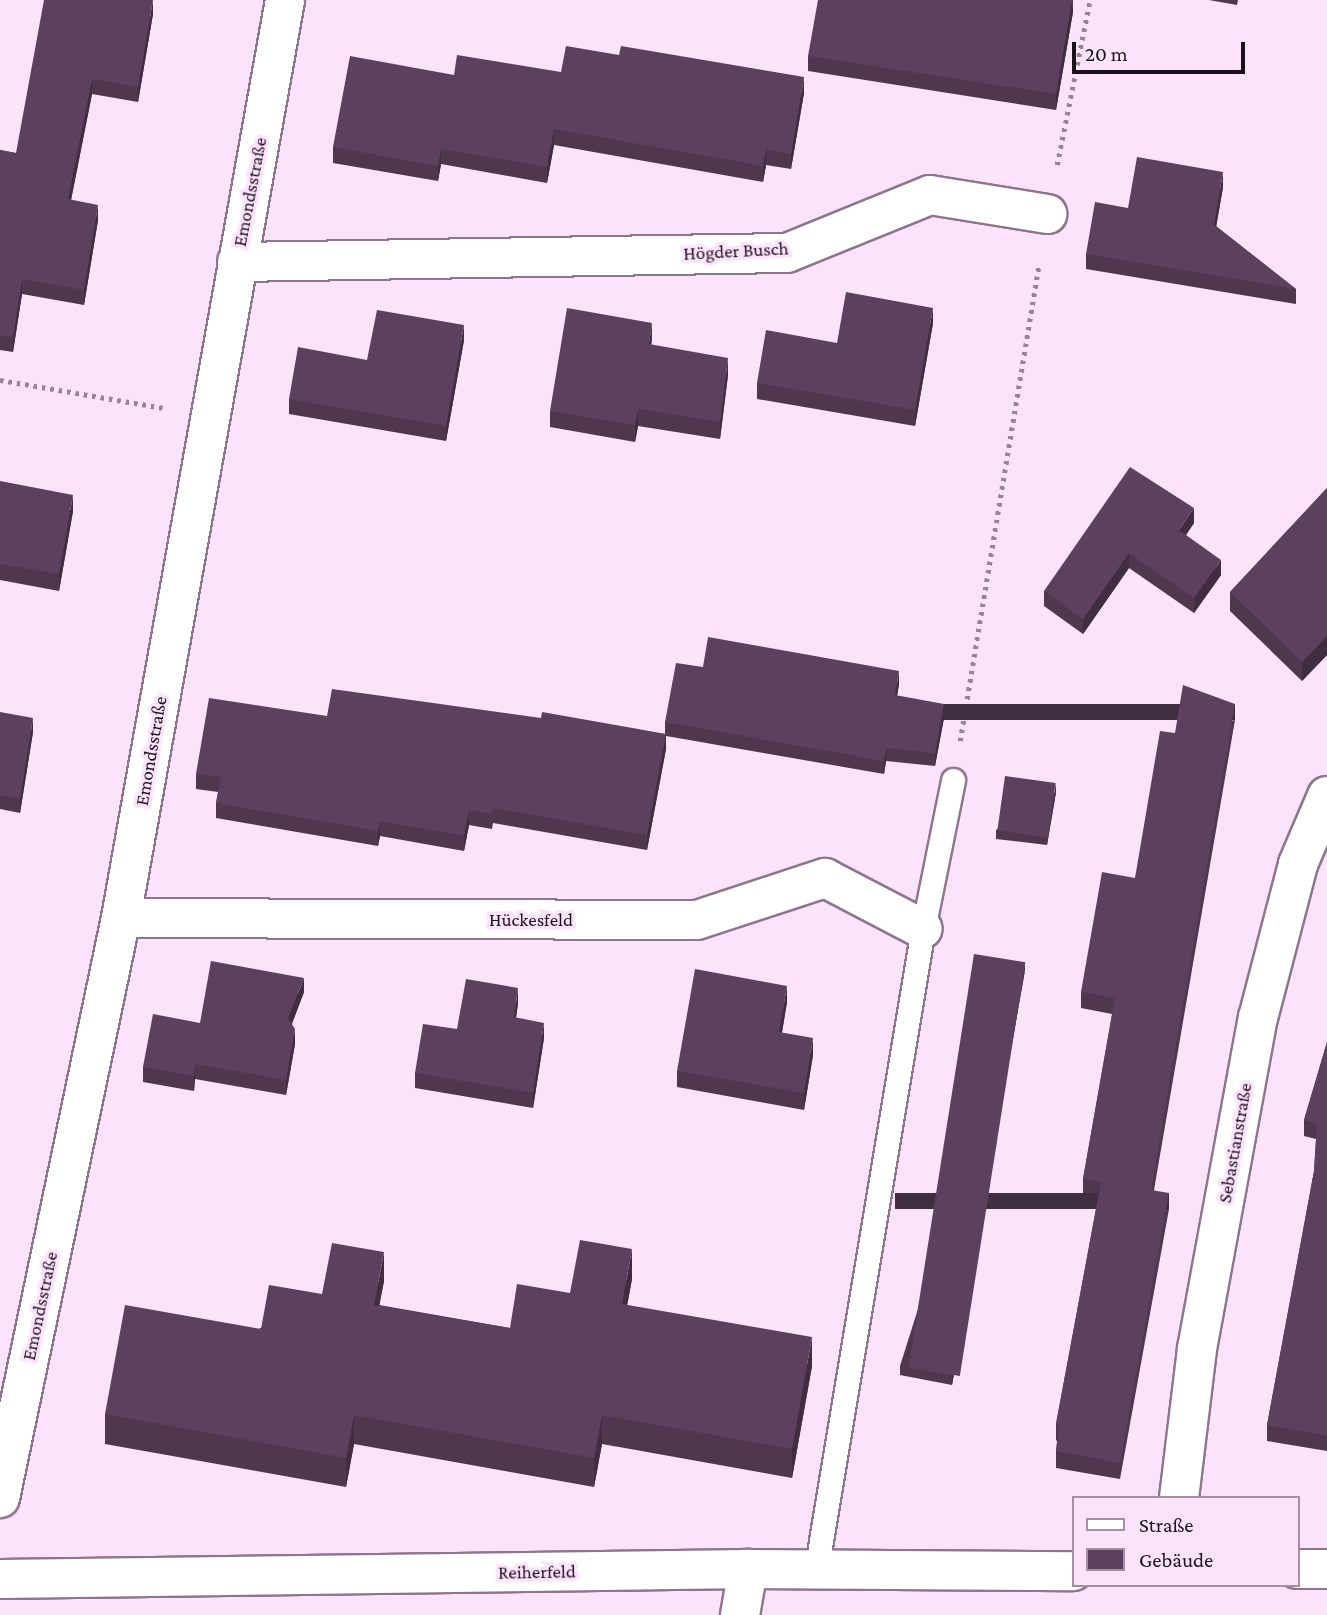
<!DOCTYPE html>
<meta charset="utf-8">
<style>
body{margin:0}
#map{position:relative;width:1327px;height:1615px;overflow:hidden;background:#fce3fc;font-family:"Crimson Pro",serif}
div>[style]{position:absolute}
[style*='--x']{left:calc(var(--x)*1px);top:calc(var(--y)*1px);width:calc(var(--w)*1px);rotate:calc(var(--a)*1deg)}
.path>*{height:4.5px;margin-top:-2.25px;transform-origin:0;background:repeating-linear-gradient(90deg,#968496 0 3.5px,transparent 0 8.5px)}
.roads{filter:drop-shadow(2px 0 #8d768c) drop-shadow(-2px 0 #8d768c) drop-shadow(0 2px #8d768c) drop-shadow(0 -2px #8d768c)}
.lane>*{height:23px;margin:-11.5px;padding:0 11.5px;transform-origin:11.5px;border-radius:11.5px;background:#fff}
.street>*{height:38px;margin:-19px;padding:0 19px;transform-origin:19px;border-radius:19px;background:#fff}
.wall>*{inset:0;background:#503750}
.shaded-wall>*{inset:0;background:#412d41;transform-origin:0 0}
.building>*{inset:0;background:#5d405d;transform-origin:0 0}
span{translate:-50% -50%;white-space:nowrap;text-align:center;line-height:1.15;-webkit-text-stroke:7px #fce3fc;paint-order:stroke}
.street-label{font-size:19px;color:#1a111a}
.legend{position:absolute;left:1072px;top:1496px;width:228px;height:91px;box-sizing:border-box;background:#fce3fc;border:2px solid #a28fa2;margin:0;padding:9px 12px;list-style:none;font-size:21px;color:#1a111a}
.legend li{display:flex;align-items:center;gap:14px;height:35px}
.legend b{width:35px;border:2px solid #a28fa2}
.scale{position:absolute;left:1072px;top:42px;width:173px;height:32px;box-sizing:border-box;border:4px solid #1a111a;border-top:0;padding-left:9px;font-size:21px;line-height:24px;white-space:nowrap;color:#1a111a;-webkit-text-stroke:5px #fce3fc;paint-order:stroke}
</style>
<div id="map">
<div class="path">
<i style="--x:1057;--y:165;--w:168;--a:-78.7"></i>
<i style="--x:0;--y:380;--w:165;--a:9.7"></i>
<i style="--x:960;--y:741;--w:484;--a:-80.6"></i>
</div>
<div class="roads">
<div class="lane">
<i style="--x:816;--y:1571;--w:651;--a:-80.54"></i>
<i style="--x:923;--y:929;--w:152;--a:-78.6"></i>
</div>
<div class="street">
<i style="--x:237;--y:262;--w:550;--a:-0.94"></i>
<i style="--x:787;--y:253;--w:154;--a:-22.1"></i>
<i style="--x:930;--y:195;--w:119;--a:9.2"></i>
<i style="--x:121;--y:918;--w:576;--a:0.2"></i>
<i style="--x:697;--y:920;--w:135;--a:-18.2"></i>
<i style="--x:825;--y:878;--w:110;--a:27.5"></i>
<i style="--x:0;--y:1498;--w:592;--a:-78.22"></i>
<i style="--x:121;--y:918;--w:933;--a:-79.87"></i>
<i style="--x:1179;--y:1498;--w:150;--a:-83.1"></i>
<i style="--x:1197;--y:1349;--w:337;--a:-79.6"></i>
<i style="--x:1258;--y:1018;--w:159;--a:-75.4"></i>
<i style="--x:1298;--y:864;--w:74;--a:-66.9"></i>
<i style="--x:1297;--y:1569;--w:30;--a:0"></i>
<i style="--x:0;--y:1579;--w:748;--a:-0.77"></i>
<i style="--x:748;--y:1569;--w:325;--a:0.4"></i>
<i style="--x:740;--y:1615;--w:47;--a:-80.1"></i>
</div>
</div>
<div class="wall">
<i style="clip-path:polygon(1073px 0,1073px 12px,1056px 110px,808px 71px,808px 56px)"></i>
<i style="clip-path:polygon(1209px 0,1238px 0,1237px 5px)"></i>
<i style="clip-path:polygon(153px 14px,138px 102px,92px 94px,71px 200px,98px 220px,84px 305px,22px 294px,13px 352px,0 350px,0 150px,16px 153px)"></i>
<i style="clip-path:polygon(561px 72px,804px 93px,791px 169px,766px 165px,763px 182px,554px 145px,547px 183px,441px 164px,438px 181px,333px 163px,333px 147px,454px 75px)"></i>
<i style="clip-path:polygon(1223px 187px,1216px 226px,1296px 289px,1296px 304px,1086px 269px,1086px 254px,1128px 208px)"></i>
<i style="clip-path:polygon(933px 323px,915px 426px,757px 399px,757px 383px)"></i>
<i style="clip-path:polygon(652px 339px,651px 345px,728px 375px,720px 439px,638px 426px,635px 442px,550px 427px,550px 411px)"></i>
<i style="clip-path:polygon(464px 340px,446px 441px,289px 414px,289px 399px)"></i>
<i style="clip-path:polygon(0 481px,73px 511px,59px 591px,0 580px)"></i>
<i style="clip-path:polygon(1327px 488px,1327px 655px,1302px 681px,1230px 611px,1230px 592px)"></i>
<i style="clip-path:polygon(1194px 523px,1186px 535px,1221px 575px,1194px 613px,1129px 568px,1083px 634px,1044px 606px,1044px 591px)"></i>
<i style="clip-path:polygon(703px 667px,899px 684px,897px 696px,944px 718px,935px 766px,886px 761px,884px 774px,666px 736px,666px 749px,647px 850px,493px 823px,492px 829px,469px 825px,464px 851px,380px 836px,378px 846px,216px 818px,216px 803px,218px 792px,196px 789px,196px 774px,327px 716px,541px 718px,665px 734px,665px 722px)"></i>
<i style="clip-path:polygon(0 712px,33px 732px,20px 813px,0 809px)"></i>
<i style="clip-path:polygon(1235px 720px,1154px 1190px,1169px 1209px,1120px 1479px,1056px 1468px,1056px 1451px,1057px 1441px,1056px 1440px,1056px 1424px,1098px 1198px,1083px 1195px,1083px 1179px,1112px 1014px,1081px 1008px,1081px 992px,1135px 878px,1175px 733px)"></i>
<i style="clip-path:polygon(1056px 792px,1047px 845px,996px 839px,996px 830px)"></i>
<i style="clip-path:polygon(1025px 970px,952px 1385px,900px 1375px,900px 1366px)"></i>
<i style="clip-path:polygon(304px 992px,292px 1024px,295px 1044px,286px 1095px,195px 1079px,194px 1091px,143px 1082px,143px 1067px,200px 1023px)"></i>
<i style="clip-path:polygon(787px 1002px,782px 1033px,813px 1055px,804px 1110px,677px 1087px,677px 1071px)"></i>
<i style="clip-path:polygon(518px 1003px,516px 1018px,544px 1038px,533px 1108px,415px 1088px,415px 1073px,457px 1029px)"></i>
<i style="clip-path:polygon(1327px 1042px,1327px 1451px,1267px 1441px,1267px 1425px,1314px 1171px,1316px 1139px,1304px 1136px,1304px 1120px)"></i>
<i style="clip-path:polygon(632px 1279px,627px 1305px,812px 1366px,792px 1478px,602px 1444px,594px 1487px,354px 1444px,346px 1487px,105px 1444px,105px 1414px,322px 1294px,384px 1281px,379px 1305px,510px 1328px,570px 1293px)"></i>
</div>
<div class="shaded-wall">
<i style="clip-path:polygon(153px 0,153px 14px,138px 102px,138px 87px)"></i>
<i style="clip-path:polygon(1072px 0,1073px 12px,1056px 110px,1056px 94px)"></i>
<i style="clip-path:polygon(804px 77px,804px 93px,791px 169px,791px 154px)"></i>
<i style="clip-path:polygon(92px 79px,92px 94px,68px 215px,68px 199px)"></i>
<i style="clip-path:polygon(554px 129px,554px 145px,547px 183px,547px 167px)"></i>
<i style="clip-path:polygon(441px 149px,441px 164px,438px 181px,438px 166px)"></i>
<i style="clip-path:polygon(766px 149px,766px 165px,763px 182px,763px 166px)"></i>
<i style="clip-path:polygon(1223px 172px,1223px 187px,1214px 240px,1214px 225px)"></i>
<i style="clip-path:polygon(98px 205px,98px 220px,84px 305px,84px 290px)"></i>
<i style="clip-path:polygon(22px 279px,22px 294px,13px 352px,13px 337px)"></i>
<i style="clip-path:polygon(933px 308px,933px 323px,915px 426px,915px 410px)"></i>
<i style="clip-path:polygon(652px 323px,652px 339px,649px 361px,649px 344px)"></i>
<i style="clip-path:polygon(464px 325px,464px 340px,446px 441px,446px 426px)"></i>
<i style="clip-path:polygon(728px 358px,728px 375px,720px 439px,720px 422px)"></i>
<i style="clip-path:polygon(638px 409px,638px 426px,635px 442px,635px 425px)"></i>
<i style="clip-path:polygon(73px 495px,73px 511px,59px 591px,59px 574px)"></i>
<i style="clip-path:polygon(1194px 508px,1194px 523px,1179px 545px,1179px 530px)"></i>
<i style="clip-path:polygon(1129px 553px,1129px 568px,1083px 634px,1083px 619px)"></i>
<i style="clip-path:polygon(1221px 560px,1221px 575px,1194px 613px,1194px 598px)"></i>
<i style="clip-path:polygon(1327px 636px,1327px 655px,1302px 681px,1302px 662px)"></i>
<i style="clip-path:polygon(899px 671px,899px 684px,895px 709px,895px 695px)"></i>
<i style="clip-path:polygon(944px 704px,944px 718px,935px 766px,935px 753px)"></i>
<i style="left:1235px;top:704px;width:16px;height:493px;rotate:90deg"></i>
<i style="clip-path:polygon(33px 718px,33px 732px,20px 813px,20px 799px)"></i>
<i style="clip-path:polygon(666px 734px,666px 749px,647px 850px,647px 835px)"></i>
<i style="clip-path:polygon(886px 748px,886px 761px,884px 774px,884px 761px)"></i>
<i style="clip-path:polygon(1056px 783px,1056px 792px,1047px 845px,1047px 836px)"></i>
<i style="clip-path:polygon(469px 810px,469px 825px,464px 851px,464px 836px)"></i>
<i style="clip-path:polygon(380px 821px,380px 836px,378px 846px,378px 831px)"></i>
<i style="clip-path:polygon(1025px 962px,1025px 970px,952px 1385px,952px 1376px)"></i>
<i style="clip-path:polygon(304px 978px,304px 992px,288px 1033px,288px 1018px)"></i>
<i style="clip-path:polygon(787px 986px,787px 1002px,779px 1049px,779px 1032px)"></i>
<i style="clip-path:polygon(518px 988px,518px 1003px,514px 1032px,514px 1017px)"></i>
<i style="clip-path:polygon(544px 1023px,544px 1038px,533px 1108px,533px 1093px)"></i>
<i style="clip-path:polygon(295px 1029px,295px 1044px,286px 1095px,286px 1080px)"></i>
<i style="clip-path:polygon(813px 1038px,813px 1055px,804px 1110px,804px 1093px)"></i>
<i style="clip-path:polygon(195px 1064px,195px 1079px,194px 1091px,194px 1076px)"></i>
<i style="left:1169px;top:1193px;width:16px;height:274px;rotate:90deg"></i>
<i style="clip-path:polygon(632px 1249px,632px 1279px,622px 1334px,622px 1304px)"></i>
<i style="clip-path:polygon(384px 1252px,384px 1281px,374px 1334px,374px 1305px)"></i>
<i style="clip-path:polygon(812px 1337px,812px 1366px,792px 1478px,792px 1449px)"></i>
<i style="clip-path:polygon(354px 1415px,354px 1444px,346px 1487px,346px 1458px)"></i>
<i style="clip-path:polygon(602px 1415px,602px 1444px,594px 1487px,594px 1458px)"></i>
</div>
<div class="building">
<i style="clip-path:polygon(44px 0,153px 0,138px 87px,92px 79px,68px 199px,98px 205px,84px 290px,22px 279px,13px 337px,0 335px,0 150px,16px 153px)"></i>
<i style="clip-path:polygon(818px 0,1072px 0,1056px 94px,808px 56px)"></i>
<i style="clip-path:polygon(566px 46px,619px 55px,621px 46px,804px 77px,791px 154px,766px 149px,763px 166px,554px 129px,547px 167px,441px 149px,438px 166px,333px 147px,350px 56px,454px 75px,457px 55px,561px 72px)"></i>
<i style="clip-path:polygon(1137px 157px,1223px 172px,1214px 225px,1296px 289px,1086px 254px,1095px 202px,1128px 208px)"></i>
<i style="clip-path:polygon(846px 292px,933px 308px,915px 410px,757px 383px,766px 330px,837px 343px)"></i>
<i style="clip-path:polygon(567px 308px,652px 323px,649px 344px,728px 358px,720px 422px,638px 409px,635px 425px,550px 411px)"></i>
<i style="clip-path:polygon(377px 310px,464px 325px,446px 426px,289px 399px,298px 347px,367px 360px)"></i>
<i style="clip-path:polygon(1130px 467px,1194px 508px,1179px 530px,1221px 560px,1194px 598px,1129px 553px,1083px 619px,1044px 591px)"></i>
<i style="clip-path:polygon(0 481px,73px 495px,59px 574px,0 564px)"></i>
<i style="clip-path:polygon(1327px 488px,1327px 636px,1302px 662px,1230px 592px)"></i>
<i style="clip-path:polygon(708px 637px,899px 671px,895px 695px,944px 704px,935px 753px,886px 748px,884px 761px,665px 722px,676px 663px,703px 667px)"></i>
<i style="clip-path:polygon(1183px 685px,1235px 704px,1151px 1190px,1169px 1193px,1120px 1463px,1056px 1451px,1060px 1425px,1056px 1424px,1101px 1182px,1083px 1179px,1115px 998px,1081px 992px,1102px 872px,1135px 878px,1160px 731px,1175px 733px)"></i>
<i style="clip-path:polygon(332px 689px,541px 718px,542px 712px,666px 734px,647px 835px,493px 808px,492px 814px,469px 810px,464px 836px,380px 821px,378px 831px,216px 803px,221px 777px,196px 774px,209px 698px,327px 716px)"></i>
<i style="clip-path:polygon(0 712px,33px 718px,20px 799px,0 795px)"></i>
<i style="left:1005px;top:776px;width:51px;height:55px;rotate:8deg"></i>
<i style="left:974px;top:954px;width:52px;height:419px;rotate:9deg"></i>
<i style="clip-path:polygon(211px 961px,304px 978px,288px 1018px,295px 1029px,286px 1080px,195px 1064px,194px 1076px,143px 1067px,153px 1014px,200px 1023px)"></i>
<i style="clip-path:polygon(695px 969px,787px 986px,779px 1032px,813px 1038px,804px 1093px,677px 1071px)"></i>
<i style="clip-path:polygon(466px 979px,518px 988px,514px 1017px,544px 1023px,533px 1093px,415px 1073px,423px 1024px,457px 1029px)"></i>
<i style="clip-path:polygon(1327px 1042px,1327px 1436px,1267px 1425px,1314px 1171px,1317px 1124px,1304px 1120px)"></i>
<i style="clip-path:polygon(580px 1240px,632px 1249px,622px 1304px,812px 1337px,792px 1449px,602px 1415px,594px 1458px,354px 1415px,346px 1458px,105px 1414px,125px 1305px,261px 1329px,269px 1285px,322px 1294px,332px 1243px,384px 1252px,374px 1305px,510px 1328px,517px 1284px,570px 1293px)"></i>
</div>
<div class="street-label">
<span style="left:250px;top:192px;rotate:-79deg">Emondsstraße</span>
<span style="left:736px;top:251px;rotate:-3deg">Högder Busch</span>
<span style="left:151px;top:751px;rotate:-80deg">Emondsstraße</span>
<span style="left:531px;top:920px">Hückesfeld</span>
<span style="left:1235px;top:1143px;rotate:-80deg">Sebastianstraße</span>
<span style="left:40px;top:1306px;rotate:-78deg">Emondsstraße</span>
<span style="left:537px;top:1572px;rotate:-1deg">Reiherfeld</span>
</div>
<ul class="legend">
<li><b style="height:9px;background:#fff"></b>Straße</li>
<li><b style="height:19px;background:#5d405d"></b>Gebäude</li>
</ul>
<div class="scale">20 m</div>
</div>
